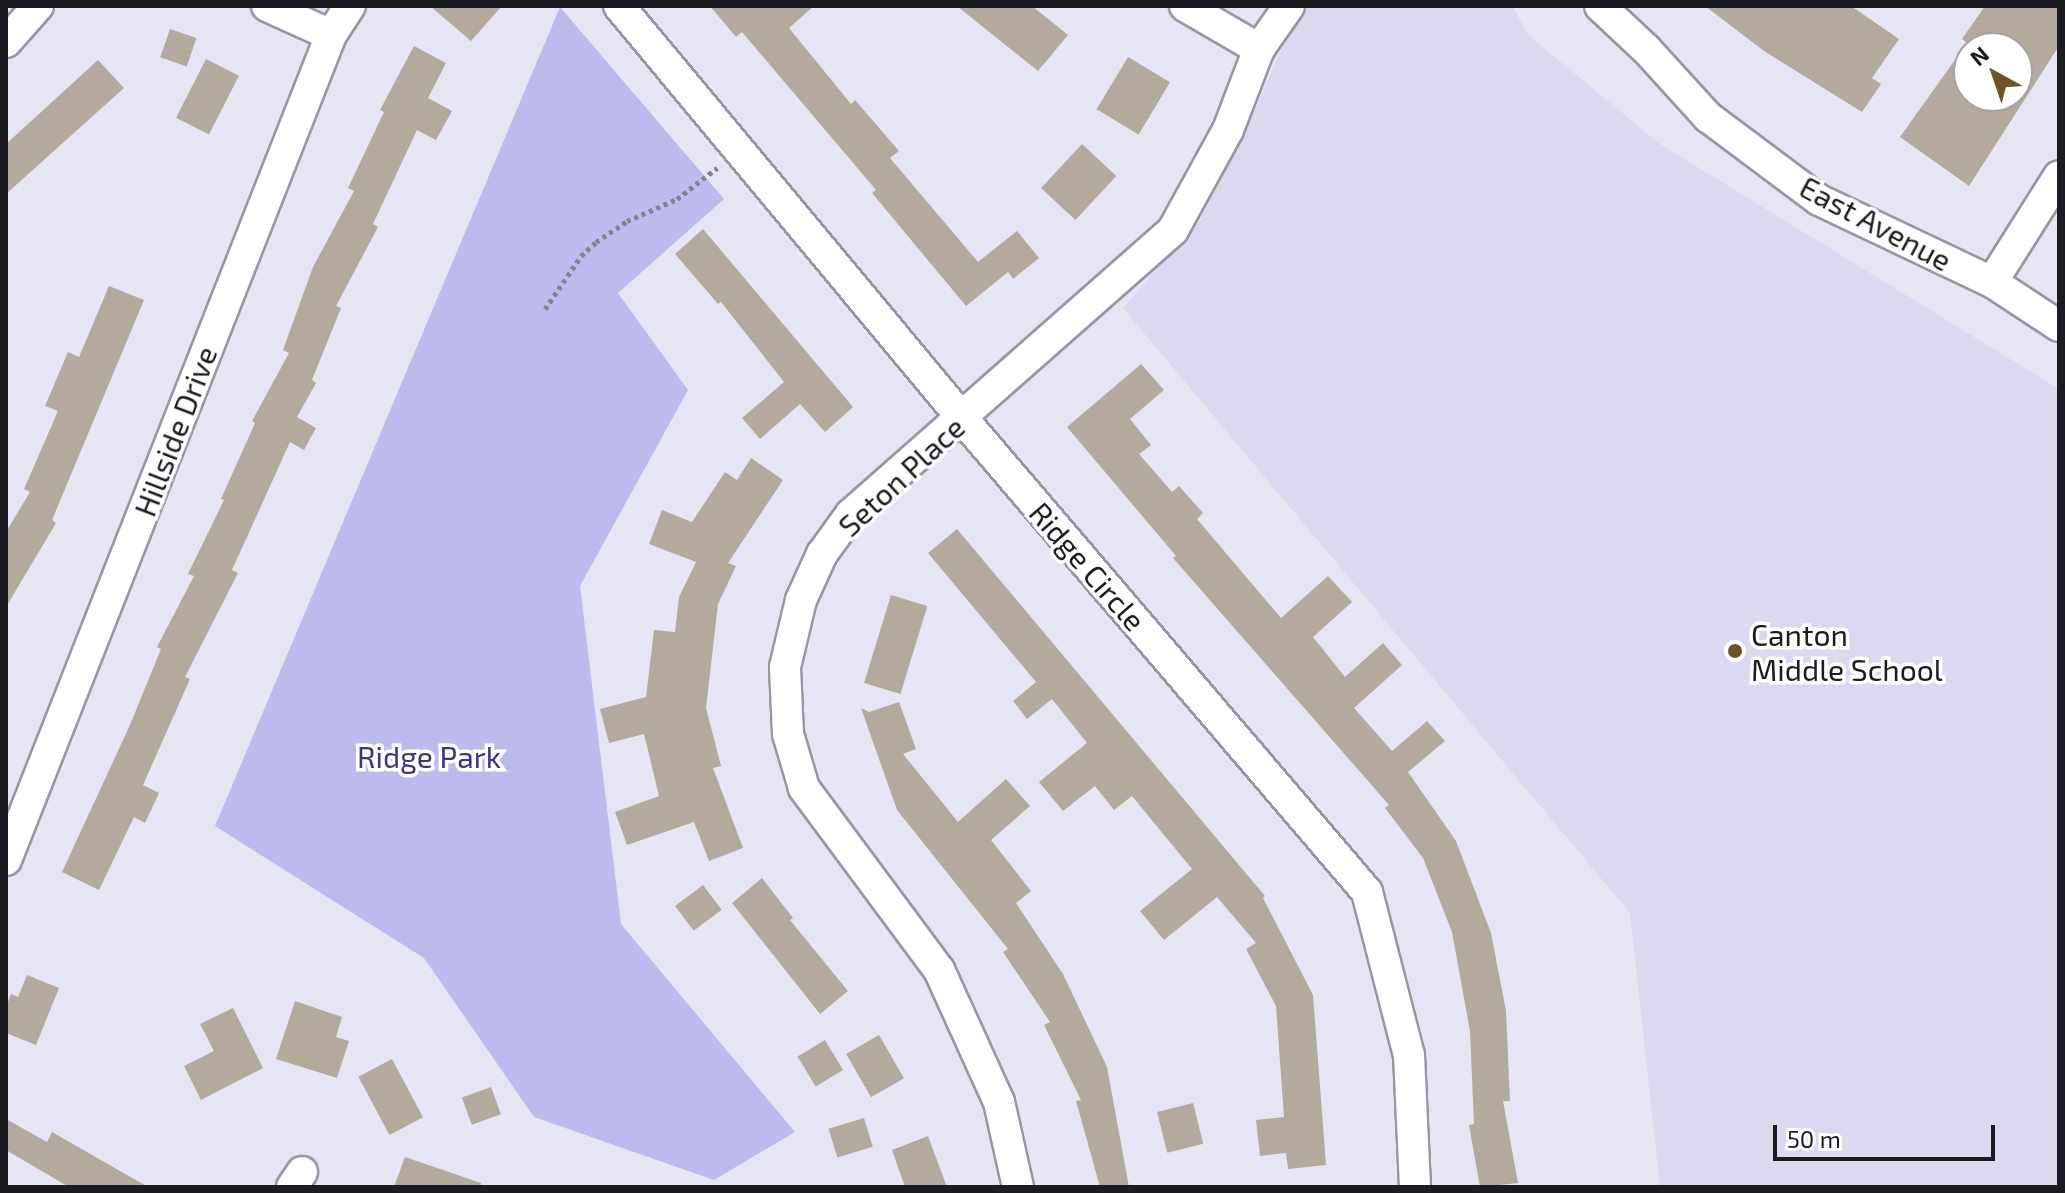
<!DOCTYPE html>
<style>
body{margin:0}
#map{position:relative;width:2065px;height:1193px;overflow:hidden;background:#e5e5f4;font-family:"Exo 2",sans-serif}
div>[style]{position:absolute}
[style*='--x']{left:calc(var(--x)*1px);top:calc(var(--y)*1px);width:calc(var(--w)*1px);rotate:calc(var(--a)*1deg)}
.built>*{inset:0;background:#dad9f0}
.green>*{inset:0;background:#bdbaee}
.building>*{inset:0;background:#b3aa9d;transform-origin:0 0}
.path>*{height:5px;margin-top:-2.5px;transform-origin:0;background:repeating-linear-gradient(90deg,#83838d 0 4px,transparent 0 8px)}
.roads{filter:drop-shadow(2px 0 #9796a5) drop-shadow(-2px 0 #9796a5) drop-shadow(0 2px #9796a5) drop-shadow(0 -2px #9796a5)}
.minor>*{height:30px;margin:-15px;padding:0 15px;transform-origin:15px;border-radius:15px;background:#fff}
.dots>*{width:22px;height:22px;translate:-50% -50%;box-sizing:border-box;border:4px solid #fff;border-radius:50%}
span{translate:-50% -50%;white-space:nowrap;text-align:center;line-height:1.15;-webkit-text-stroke:7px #fff;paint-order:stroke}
.street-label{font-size:30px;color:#1b1b21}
.poi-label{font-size:30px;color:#1b1b21}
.left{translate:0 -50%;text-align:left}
.park-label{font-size:30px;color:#413282}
.frame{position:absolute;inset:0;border:8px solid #1b1b21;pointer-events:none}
.north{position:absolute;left:1953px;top:32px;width:80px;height:80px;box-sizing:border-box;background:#fff;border:2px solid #a4a4a6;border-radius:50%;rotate:320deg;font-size:22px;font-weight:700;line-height:32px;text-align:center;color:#1b1b21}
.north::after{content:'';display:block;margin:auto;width:28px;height:36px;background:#6f5326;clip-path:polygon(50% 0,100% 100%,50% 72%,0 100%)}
.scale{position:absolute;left:1773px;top:1125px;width:222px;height:36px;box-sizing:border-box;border:4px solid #1b1b21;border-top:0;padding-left:10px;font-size:24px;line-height:28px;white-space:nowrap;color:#1b1b21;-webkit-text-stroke:6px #fff;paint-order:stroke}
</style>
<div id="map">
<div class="built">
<i style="clip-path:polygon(1307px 6px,1512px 6px,1529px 36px,1660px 144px,2059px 389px,2059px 1187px,1660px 1187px,1630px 913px,1123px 308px,1201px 219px,1252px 117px,1287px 36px)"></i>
</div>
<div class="green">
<i style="clip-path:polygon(560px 7px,724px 199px,618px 293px,688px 390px,580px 586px,621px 924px,795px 1132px,714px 1180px,534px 1117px,424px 958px,215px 826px)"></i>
</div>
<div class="building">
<i style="clip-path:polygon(430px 6px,502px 6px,471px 41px)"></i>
<i style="clip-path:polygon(710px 6px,814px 6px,789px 28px,851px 104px,855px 100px,899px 151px,890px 158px,978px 262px,1017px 231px,1039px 258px,1013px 279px,1008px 272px,966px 306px,872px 193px,876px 190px,742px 32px,736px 37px)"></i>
<i style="clip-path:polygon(957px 6px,1032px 6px,1068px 35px,1038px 71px)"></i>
<i style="clip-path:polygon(1705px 6px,1851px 6px,1899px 39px,1872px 78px,1881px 84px,1862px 112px,1764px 51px)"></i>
<i style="clip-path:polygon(evenodd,1985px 6px,2059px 6px,2059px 46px,1969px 186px,1900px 137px,1967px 43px,1962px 39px,1985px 6px,1969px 44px,1975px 48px,2017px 48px,2017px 96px,1969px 96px,1969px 44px)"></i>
<i style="left:170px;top:29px;width:28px;height:30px;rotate:19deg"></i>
<i style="clip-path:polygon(414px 46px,446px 63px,428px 98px,452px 111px,436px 140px,417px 130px,373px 224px,378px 227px,336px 306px,341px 308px,312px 380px,316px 383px,297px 417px,316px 428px,304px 450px,290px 442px,232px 570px,238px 573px,185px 677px,190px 679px,143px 785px,159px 793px,145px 823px,134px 817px,99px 890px,62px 872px,130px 725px,161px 649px,157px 647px,194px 576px,188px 574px,224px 500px,221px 499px,255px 423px,252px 421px,289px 353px,283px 350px,313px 267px,354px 191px,348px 188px,384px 112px,380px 110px)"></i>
<i style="left:1128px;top:57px;width:49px;height:61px;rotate:31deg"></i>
<i style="left:206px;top:59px;width:37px;height:66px;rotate:27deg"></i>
<i style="clip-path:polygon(98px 60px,124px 88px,6px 194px,6px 144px)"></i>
<i style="left:1082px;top:144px;width:47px;height:60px;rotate:43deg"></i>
<i style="clip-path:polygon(703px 229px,853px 407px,825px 432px,800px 404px,760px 439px,742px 418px,784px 382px,721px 302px,718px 304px,675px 254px)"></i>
<i style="clip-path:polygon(109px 286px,144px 300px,52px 520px,56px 523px,6px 607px,6px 532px,30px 492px,24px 489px,58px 411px,45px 406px,68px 352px,79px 357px)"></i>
<i style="clip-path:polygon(1141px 364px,1164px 390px,1130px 419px,1151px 445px,1139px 454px,1172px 492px,1179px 486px,1203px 513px,1197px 519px,1281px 618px,1328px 576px,1352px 602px,1313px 637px,1345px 677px,1383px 643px,1402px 665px,1354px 708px,1392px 751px,1427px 721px,1445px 741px,1408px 772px,1456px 841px,1491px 933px,1506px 1011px,1510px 1101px,1503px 1101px,1518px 1183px,1480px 1187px,1469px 1125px,1474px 1124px,1470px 1031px,1452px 932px,1423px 858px,1385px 808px,1389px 805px,1173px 558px,1176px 556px,1067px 427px)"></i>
<i style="clip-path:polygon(751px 458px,783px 480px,728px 563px,736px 566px,718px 604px,706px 708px,721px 766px,713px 768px,743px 848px,709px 861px,694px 822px,627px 845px,615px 812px,659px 796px,644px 734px,609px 743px,600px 709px,646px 697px,654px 630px,675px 632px,679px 597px,696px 562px,649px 544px,662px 510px,692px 522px,725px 472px,737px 480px)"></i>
<i style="clip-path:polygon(957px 529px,1265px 896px,1263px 898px,1313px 995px,1326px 1165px,1288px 1169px,1286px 1153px,1260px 1156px,1256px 1120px,1284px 1117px,1276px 1006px,1246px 949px,1256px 943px,1217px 897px,1164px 940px,1140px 911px,1192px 869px,1132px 796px,1114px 810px,1095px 786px,1063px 811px,1039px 782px,1087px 743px,1052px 699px,1027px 719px,1013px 701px,1036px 682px,928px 553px)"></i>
<i style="left:891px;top:595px;width:38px;height:92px;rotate:17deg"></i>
<i style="clip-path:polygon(899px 702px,916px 749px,903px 754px,958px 822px,1006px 779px,1030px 806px,991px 840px,1031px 891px,1016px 903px,1063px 974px,1107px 1067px,1129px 1187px,1100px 1187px,1076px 1101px,1081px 1100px,1044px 1025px,1050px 1022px,1003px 952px,1008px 949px,897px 810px,861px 708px,869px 712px)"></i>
<i style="clip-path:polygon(762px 878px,793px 918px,790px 920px,848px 991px,820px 1014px,732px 903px)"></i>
<i style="left:703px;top:885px;width:31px;height:35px;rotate:53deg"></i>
<i style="clip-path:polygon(27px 975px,59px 988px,36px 1045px,6px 1033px,6px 1007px,11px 994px,18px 997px)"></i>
<i style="clip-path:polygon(295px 1001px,342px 1017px,336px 1037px,349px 1041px,337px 1078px,276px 1059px)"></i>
<i style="clip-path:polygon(233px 1008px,263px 1068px,201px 1100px,184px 1066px,214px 1051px,200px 1024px)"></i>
<i style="left:879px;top:1035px;width:50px;height:38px;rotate:60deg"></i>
<i style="left:825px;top:1040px;width:35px;height:32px;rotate:59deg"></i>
<i style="left:392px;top:1059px;width:66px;height:38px;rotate:62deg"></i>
<i style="left:491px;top:1087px;width:29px;height:31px;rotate:70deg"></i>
<i style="left:1193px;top:1103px;width:42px;height:37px;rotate:76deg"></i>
<i style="left:864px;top:1118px;width:30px;height:37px;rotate:73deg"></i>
<i style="clip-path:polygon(6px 1119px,47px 1142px,52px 1132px,148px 1187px,69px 1187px,6px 1150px)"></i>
<i style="clip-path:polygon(928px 1136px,947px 1187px,905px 1187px,892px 1150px)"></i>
<i style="clip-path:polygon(405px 1157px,481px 1183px,480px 1187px,394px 1187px)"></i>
</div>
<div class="path">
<i style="--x:545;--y:309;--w:64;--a:-55.8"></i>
<i style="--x:581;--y:256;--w:21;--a:-43"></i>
<i style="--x:596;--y:242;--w:37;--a:-34"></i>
<i style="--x:627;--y:221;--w:55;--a:-23.7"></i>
<i style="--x:677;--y:199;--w:51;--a:-37.8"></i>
</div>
<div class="roads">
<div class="minor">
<i style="--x:267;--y:6;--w:70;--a:24.4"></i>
<i style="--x:619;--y:6;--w:536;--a:50.22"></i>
<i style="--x:962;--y:418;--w:623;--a:49.49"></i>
<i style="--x:1367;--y:892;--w:168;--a:75.6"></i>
<i style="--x:1409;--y:1055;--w:132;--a:87.4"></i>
<i style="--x:1185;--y:6;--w:86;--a:30.2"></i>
<i style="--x:1600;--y:6;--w:64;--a:43.1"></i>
<i style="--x:1647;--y:50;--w:91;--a:47.7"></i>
<i style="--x:1708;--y:117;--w:139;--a:36.8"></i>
<i style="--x:1819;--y:200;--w:191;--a:25.4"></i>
<i style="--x:1992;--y:282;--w:80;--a:33.3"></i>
<i style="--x:6;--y:42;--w:48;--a:-48.4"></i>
<i style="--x:1992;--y:282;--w:125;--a:-57.7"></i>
<i style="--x:6;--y:860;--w:887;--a:-68.5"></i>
<i style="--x:331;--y:35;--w:35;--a:-57"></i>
<i style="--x:292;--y:1187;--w:18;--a:-56"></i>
<i style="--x:1018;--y:1187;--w:87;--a:-102.6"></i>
<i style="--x:999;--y:1102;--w:145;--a:-114.4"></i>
<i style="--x:939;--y:970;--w:227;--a:-126.6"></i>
<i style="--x:804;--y:788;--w:56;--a:-106.5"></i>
<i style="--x:788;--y:734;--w:67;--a:-92.6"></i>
<i style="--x:785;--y:667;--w:69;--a:-76.6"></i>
<i style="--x:801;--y:600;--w:51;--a:-65.5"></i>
<i style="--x:822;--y:554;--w:49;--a:-54.1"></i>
<i style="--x:851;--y:514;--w:429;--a:-41.4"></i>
<i style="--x:1173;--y:230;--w:114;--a:-61.2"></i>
<i style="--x:1228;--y:130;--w:87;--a:-69.1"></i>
<i style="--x:1259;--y:49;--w:52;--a:-55.1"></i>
</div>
</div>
<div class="dots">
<i style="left:1735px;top:651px;background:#6f5326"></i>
</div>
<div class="street-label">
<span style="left:1876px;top:223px;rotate:28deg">East Avenue</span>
<span style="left:175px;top:431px;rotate:-69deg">Hillside Drive</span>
<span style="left:901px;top:476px;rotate:-43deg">Seton Place</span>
<span style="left:1088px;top:566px;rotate:49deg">Ridge Circle</span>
</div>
<div class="poi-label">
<span class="left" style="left:1751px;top:651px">Canton<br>Middle School</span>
</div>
<div class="park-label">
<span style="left:429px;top:756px">Ridge Park</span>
</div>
<div class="frame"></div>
<div class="north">N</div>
<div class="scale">50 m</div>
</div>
